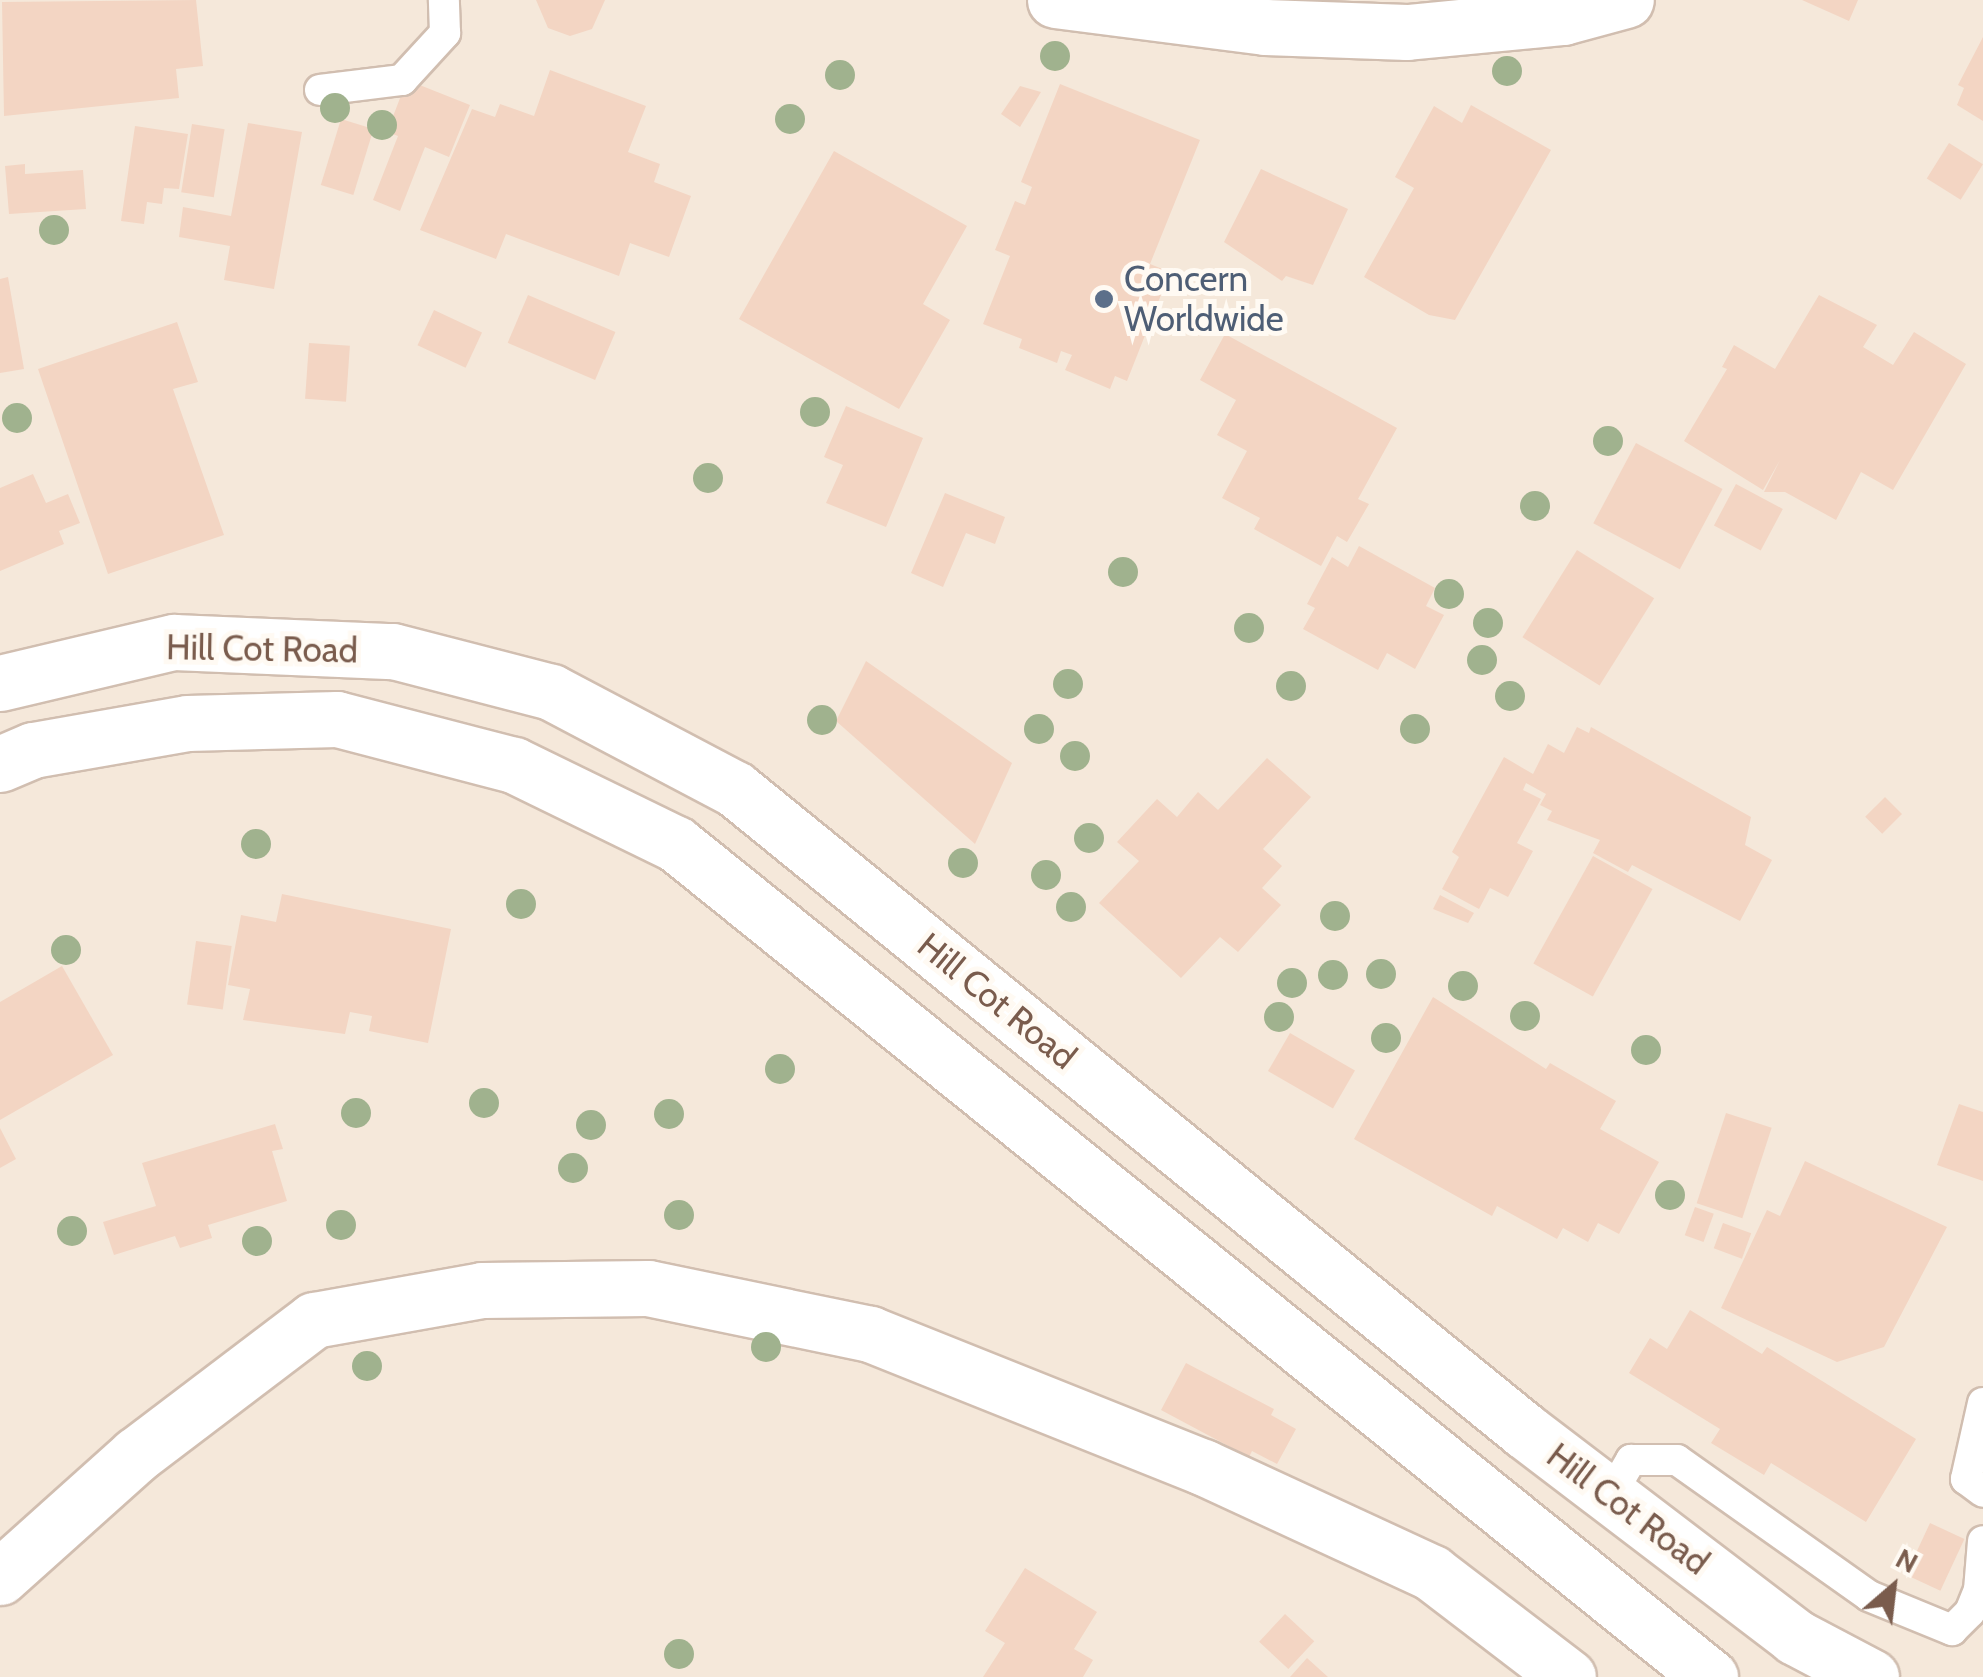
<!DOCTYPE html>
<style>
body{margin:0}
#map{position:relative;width:1983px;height:1677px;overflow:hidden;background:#fdf6ec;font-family:Cabin,sans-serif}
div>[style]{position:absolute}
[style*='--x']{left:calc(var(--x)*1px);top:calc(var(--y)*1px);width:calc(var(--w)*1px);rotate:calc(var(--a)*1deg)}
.residential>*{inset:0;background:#f5e8da;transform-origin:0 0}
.building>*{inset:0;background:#f3d5c3;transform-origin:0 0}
.roads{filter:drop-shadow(2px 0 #d1beb0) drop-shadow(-2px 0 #d1beb0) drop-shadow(0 2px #d1beb0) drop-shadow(0 -2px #d1beb0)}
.service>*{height:30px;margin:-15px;padding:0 15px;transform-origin:15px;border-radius:15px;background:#fff}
.minor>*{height:55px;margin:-27.5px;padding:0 27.5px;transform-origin:27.5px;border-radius:27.5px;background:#fff}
.secondary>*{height:55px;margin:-27.5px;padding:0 27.5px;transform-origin:27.5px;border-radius:27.5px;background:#fff}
.trees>*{width:30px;height:30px;margin:-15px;border-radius:50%;background:#a0b28e}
.dots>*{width:28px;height:28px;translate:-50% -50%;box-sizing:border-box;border:5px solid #fffaf3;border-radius:50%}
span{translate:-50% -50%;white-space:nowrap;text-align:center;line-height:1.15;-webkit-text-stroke:10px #fffaf3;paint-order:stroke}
.service-label{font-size:35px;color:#4e5e75}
.left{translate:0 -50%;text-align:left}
.street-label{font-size:35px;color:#7a5c4d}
.north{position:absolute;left:1843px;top:1537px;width:100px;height:100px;-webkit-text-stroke:8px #fffaf3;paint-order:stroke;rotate:28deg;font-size:28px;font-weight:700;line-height:40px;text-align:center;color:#7a5c4d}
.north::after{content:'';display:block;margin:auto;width:35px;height:45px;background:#7a5c4d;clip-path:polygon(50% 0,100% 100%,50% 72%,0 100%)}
</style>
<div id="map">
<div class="residential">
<i style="left:0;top:0;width:1983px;height:1677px"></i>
</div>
<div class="building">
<i style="clip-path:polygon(196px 0,203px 66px,176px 69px,179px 98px,4px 116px,2px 2px)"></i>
<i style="clip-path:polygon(536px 0,605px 0,592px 29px,570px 36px,548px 28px)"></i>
<i style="clip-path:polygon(1802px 0,1858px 0,1849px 21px)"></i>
<i style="clip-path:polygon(1983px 37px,1983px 121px,1957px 105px,1964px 88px,1958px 85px)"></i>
<i style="clip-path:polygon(550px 70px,646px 106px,628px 152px,660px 164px,654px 182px,691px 196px,669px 257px,630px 243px,619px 276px,506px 234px,496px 259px,420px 230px,472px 109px,495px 117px,500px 104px,534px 116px)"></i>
<i style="clip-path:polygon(407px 80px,470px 105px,449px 157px,425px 147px,400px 211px,373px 200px,398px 136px,387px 132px)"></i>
<i style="clip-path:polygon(1060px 84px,1200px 140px,1150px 264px,1170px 272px,1127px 381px,1115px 376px,1110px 389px,1065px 370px,1072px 355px,1061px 351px,1057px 363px,1019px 348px,1022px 339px,983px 324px,1010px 256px,995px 250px,1015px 201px,1025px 205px,1032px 187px,1021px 182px)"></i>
<i style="clip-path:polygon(1020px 86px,1041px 92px,1020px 127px,1001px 114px)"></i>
<i style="clip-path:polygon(1471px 105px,1551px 150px,1455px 320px,1429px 315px,1364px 277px,1414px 188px,1395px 177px,1434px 106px,1462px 123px)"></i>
<i style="left:341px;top:119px;width:34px;height:69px;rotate:17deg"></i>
<i style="clip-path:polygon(248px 123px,302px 132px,274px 289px,224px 280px,230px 246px,179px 237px,183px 207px,231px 216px)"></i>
<i style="left:192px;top:124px;width:33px;height:69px;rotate:9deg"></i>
<i style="clip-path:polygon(135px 126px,188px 134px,179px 189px,164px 188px,162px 204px,147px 202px,144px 224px,121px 221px)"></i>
<i style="left:1949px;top:143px;width:40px;height:42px;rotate:32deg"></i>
<i style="clip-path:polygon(834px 151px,967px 226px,923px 304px,950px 320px,899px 409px,739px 319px)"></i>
<i style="clip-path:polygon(25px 164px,25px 174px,83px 170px,86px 209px,9px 214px,5px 166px)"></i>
<i style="clip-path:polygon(1261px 169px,1348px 209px,1313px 285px,1286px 276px,1282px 281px,1224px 242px)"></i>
<i style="clip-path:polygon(8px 277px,24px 369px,0 373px,0 279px)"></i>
<i style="left:528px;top:295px;width:95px;height:52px;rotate:23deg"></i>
<i style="clip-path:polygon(1819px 295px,1877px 325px,1863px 347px,1893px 365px,1914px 332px,1966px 364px,1893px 490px,1861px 472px,1836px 520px,1785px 492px,1764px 492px,1780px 460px,1763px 490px,1684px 441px,1727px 369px,1722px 367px,1734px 345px,1775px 369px)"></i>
<i style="left:434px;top:310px;width:53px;height:39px;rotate:25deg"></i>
<i style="clip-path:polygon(177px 322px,198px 382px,173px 389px,224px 535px,108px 574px,38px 369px)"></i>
<i style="clip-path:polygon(1225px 334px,1397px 428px,1358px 499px,1369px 504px,1347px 542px,1337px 536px,1321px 566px,1254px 529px,1260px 518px,1222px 498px,1247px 451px,1217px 435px,1236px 400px,1200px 380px)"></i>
<i style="left:309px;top:343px;width:41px;height:56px;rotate:4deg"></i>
<i style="clip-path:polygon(846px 406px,923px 438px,886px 527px,826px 503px,843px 465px,824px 457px)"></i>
<i style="left:1636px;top:443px;width:98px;height:91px;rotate:28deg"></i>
<i style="clip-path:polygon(33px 474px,46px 503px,68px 494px,80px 523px,59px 531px,64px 544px,0 571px,0 488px)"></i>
<i style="left:1736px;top:484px;width:53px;height:47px;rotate:28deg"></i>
<i style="clip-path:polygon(945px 493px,1005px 517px,995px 544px,966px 533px,943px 587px,911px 573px)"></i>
<i style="clip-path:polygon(1359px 546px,1435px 588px,1426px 606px,1444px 615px,1415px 669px,1387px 653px,1378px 670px,1303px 629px,1315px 608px,1307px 604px,1332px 557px,1348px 567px)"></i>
<i style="left:1577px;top:550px;width:91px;height:103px;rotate:32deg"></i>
<i style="clip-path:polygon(866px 661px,1012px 763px,975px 844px,836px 721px)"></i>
<i style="clip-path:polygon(1577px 727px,1589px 733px,1591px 727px,1751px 817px,1745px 845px,1772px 860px,1740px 921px,1632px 865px,1628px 872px,1593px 853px,1600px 840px,1547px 820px,1552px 811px,1540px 805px,1546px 794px,1526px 783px,1523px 790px,1541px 799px,1517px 843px,1533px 851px,1508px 897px,1490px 888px,1479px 909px,1442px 889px,1459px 857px,1452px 852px,1504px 757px,1533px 774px,1548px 744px,1564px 753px)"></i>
<i style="clip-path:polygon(1267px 758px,1311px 797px,1263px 849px,1282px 866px,1262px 888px,1281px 905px,1238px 952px,1220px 937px,1181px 978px,1099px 903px,1139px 861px,1117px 842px,1157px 799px,1177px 817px,1198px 792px,1218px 810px)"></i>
<i style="left:1885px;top:797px;width:24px;height:28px;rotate:45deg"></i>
<i style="left:1593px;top:856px;width:68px;height:123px;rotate:29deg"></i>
<i style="clip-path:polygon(282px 894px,451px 929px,428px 1043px,369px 1031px,372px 1016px,350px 1012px,345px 1034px,243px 1020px,250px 989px,228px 985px,241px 915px,276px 922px)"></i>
<i style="clip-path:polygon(1440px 895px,1474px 913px,1468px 923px,1433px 909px)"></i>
<i style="left:196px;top:941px;width:36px;height:64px;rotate:8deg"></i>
<i style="clip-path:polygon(62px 966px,113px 1055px,0 1120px,0 1002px)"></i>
<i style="clip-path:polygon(1433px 997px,1546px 1069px,1550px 1063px,1616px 1101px,1600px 1129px,1659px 1162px,1619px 1234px,1598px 1223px,1588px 1242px,1563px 1228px,1557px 1239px,1497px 1206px,1492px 1216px,1354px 1139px)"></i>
<i style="left:1290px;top:1033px;width:75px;height:44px;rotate:30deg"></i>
<i style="clip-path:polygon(1959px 1104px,1983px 1112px,1983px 1181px,1937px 1165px)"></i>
<i style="left:1726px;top:1113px;width:48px;height:95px;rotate:18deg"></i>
<i style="clip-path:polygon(275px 1124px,283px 1149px,272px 1151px,287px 1201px,208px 1225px,212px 1238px,180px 1248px,175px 1236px,114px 1255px,103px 1222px,156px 1206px,142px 1163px)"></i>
<i style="clip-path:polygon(0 1128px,16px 1159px,0 1168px)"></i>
<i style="clip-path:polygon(1805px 1161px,1947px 1227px,1884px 1347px,1837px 1362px,1721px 1308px,1767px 1210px,1780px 1216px)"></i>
<i style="left:1695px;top:1207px;width:20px;height:30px;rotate:20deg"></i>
<i style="left:1723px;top:1223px;width:30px;height:27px;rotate:20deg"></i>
<i style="clip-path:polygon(1690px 1310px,1762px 1354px,1767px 1347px,1916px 1439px,1866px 1522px,1771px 1463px,1764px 1475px,1711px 1443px,1720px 1429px,1629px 1373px,1650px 1338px,1667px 1349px)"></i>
<i style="clip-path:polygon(1186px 1363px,1274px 1409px,1271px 1415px,1296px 1429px,1277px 1464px,1252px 1451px,1249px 1457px,1161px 1410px)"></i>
<i style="left:1930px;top:1523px;width:38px;height:57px;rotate:25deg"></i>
<i style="clip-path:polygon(1025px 1568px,1097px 1612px,1074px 1649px,1093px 1660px,1083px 1677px,983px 1677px,1005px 1643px,985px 1631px)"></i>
<i style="left:1285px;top:1614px;width:40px;height:38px;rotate:43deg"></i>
<i style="clip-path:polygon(1307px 1658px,1328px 1677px,1290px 1677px)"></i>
</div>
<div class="roads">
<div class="service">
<i style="--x:320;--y:90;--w:83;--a:-7"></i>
<i style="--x:402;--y:80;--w:64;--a:-47.5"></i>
<i style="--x:445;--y:33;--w:33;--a:-92"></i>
<i style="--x:1983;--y:1403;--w:78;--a:102.6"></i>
<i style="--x:1966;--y:1479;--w:21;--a:37"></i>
<i style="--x:1610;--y:1496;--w:42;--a:-59.7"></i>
<i style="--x:1631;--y:1460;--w:46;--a:0"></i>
<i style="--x:1677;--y:1460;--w:235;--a:35.3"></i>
<i style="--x:1869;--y:1596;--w:90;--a:22.3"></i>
<i style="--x:1952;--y:1630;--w:25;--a:-45"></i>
<i style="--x:1970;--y:1612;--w:24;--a:-68"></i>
<i style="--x:1979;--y:1590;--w:49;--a:-85.3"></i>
</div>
<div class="minor">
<i style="--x:1055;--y:0;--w:212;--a:7.3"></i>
<i style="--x:1265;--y:27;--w:142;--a:2"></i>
<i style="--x:1407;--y:32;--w:157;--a:-5.5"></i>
<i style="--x:1563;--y:17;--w:65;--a:-15.1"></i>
<i style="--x:0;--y:1577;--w:183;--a:-41.9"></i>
<i style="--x:136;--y:1455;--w:223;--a:-37.2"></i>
<i style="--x:314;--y:1320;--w:171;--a:-10.1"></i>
<i style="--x:482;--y:1290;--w:166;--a:-0.7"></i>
<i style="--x:648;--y:1288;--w:227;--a:11.7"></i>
<i style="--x:870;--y:1334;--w:359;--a:21.8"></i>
<i style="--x:1203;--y:1467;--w:252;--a:24.8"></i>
<i style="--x:1432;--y:1573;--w:171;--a:37.4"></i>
</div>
<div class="secondary">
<i style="--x:0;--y:683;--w:179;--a:-13.3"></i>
<i style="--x:174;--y:642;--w:219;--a:2.4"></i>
<i style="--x:393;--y:651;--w:163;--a:14.5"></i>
<i style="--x:551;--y:692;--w:208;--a:27.8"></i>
<i style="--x:735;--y:789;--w:1018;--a:39.1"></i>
<i style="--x:1525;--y:1431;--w:340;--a:37.3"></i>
<i style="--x:1795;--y:1637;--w:86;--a:27.8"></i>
<i style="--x:0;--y:764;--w:36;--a:-23"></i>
<i style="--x:33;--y:750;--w:156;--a:-9.9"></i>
<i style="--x:187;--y:723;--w:150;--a:-1.5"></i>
<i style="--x:337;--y:719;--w:183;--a:14.6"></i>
<i style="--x:514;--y:765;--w:180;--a:26"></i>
<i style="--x:676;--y:844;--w:1328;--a:38.86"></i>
</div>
</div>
<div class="trees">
<i style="left:1055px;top:56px"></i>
<i style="left:1507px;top:71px"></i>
<i style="left:840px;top:75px"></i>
<i style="left:335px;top:108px"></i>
<i style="left:790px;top:119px"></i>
<i style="left:382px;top:125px"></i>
<i style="left:54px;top:230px"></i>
<i style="left:815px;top:412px"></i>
<i style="left:17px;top:418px"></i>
<i style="left:1608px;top:441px"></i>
<i style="left:708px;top:478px"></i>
<i style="left:1535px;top:506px"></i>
<i style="left:1123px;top:572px"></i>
<i style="left:1449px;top:594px"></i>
<i style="left:1488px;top:623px"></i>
<i style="left:1249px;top:628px"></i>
<i style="left:1482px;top:660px"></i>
<i style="left:1068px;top:684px"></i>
<i style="left:1291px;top:686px"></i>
<i style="left:1510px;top:696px"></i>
<i style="left:822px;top:720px"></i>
<i style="left:1039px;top:729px"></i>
<i style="left:1415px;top:729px"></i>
<i style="left:1075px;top:756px"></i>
<i style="left:1089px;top:838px"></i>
<i style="left:256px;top:844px"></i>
<i style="left:963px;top:863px"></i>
<i style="left:1046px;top:875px"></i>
<i style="left:521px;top:904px"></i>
<i style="left:1071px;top:907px"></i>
<i style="left:1335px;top:916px"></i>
<i style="left:66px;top:950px"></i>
<i style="left:1381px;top:974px"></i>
<i style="left:1333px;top:975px"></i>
<i style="left:1292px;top:983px"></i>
<i style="left:1463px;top:986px"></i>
<i style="left:1525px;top:1016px"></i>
<i style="left:1279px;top:1017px"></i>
<i style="left:1386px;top:1038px"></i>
<i style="left:1646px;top:1050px"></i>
<i style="left:780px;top:1069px"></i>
<i style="left:484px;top:1103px"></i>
<i style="left:356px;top:1113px"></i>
<i style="left:669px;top:1114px"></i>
<i style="left:591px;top:1125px"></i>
<i style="left:573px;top:1168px"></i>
<i style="left:1670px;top:1195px"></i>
<i style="left:679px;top:1215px"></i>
<i style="left:341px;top:1225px"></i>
<i style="left:72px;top:1231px"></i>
<i style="left:257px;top:1241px"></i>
<i style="left:766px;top:1347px"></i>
<i style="left:367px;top:1366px"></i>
<i style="left:679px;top:1654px"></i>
</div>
<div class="dots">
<i style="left:1104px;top:299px;background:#5c6f8a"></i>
</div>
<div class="service-label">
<span class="left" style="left:1124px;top:299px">Concern<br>Worldwide</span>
</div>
<div class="street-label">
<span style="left:262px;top:649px;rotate:1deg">Hill Cot Road</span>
<span style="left:997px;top:1001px;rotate:39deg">Hill Cot Road</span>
<span style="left:1628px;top:1509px;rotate:37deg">Hill Cot Road</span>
</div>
<div class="north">N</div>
</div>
